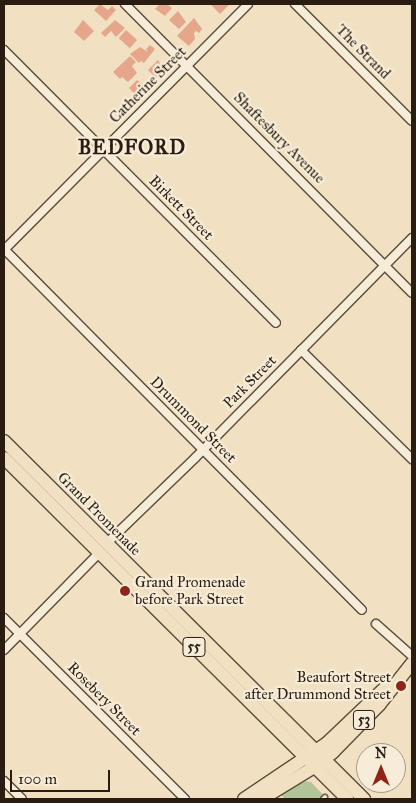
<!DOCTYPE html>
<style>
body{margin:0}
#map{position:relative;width:416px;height:803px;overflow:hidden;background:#f1e1c2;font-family:"IM FELL Great Primer",serif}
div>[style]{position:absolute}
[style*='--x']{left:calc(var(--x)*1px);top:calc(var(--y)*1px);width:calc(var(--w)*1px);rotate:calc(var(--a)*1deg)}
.green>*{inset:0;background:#b3c498}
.building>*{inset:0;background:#e6a68b;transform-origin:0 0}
.roads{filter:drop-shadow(1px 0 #5c4d3d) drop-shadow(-1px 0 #5c4d3d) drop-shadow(0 1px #5c4d3d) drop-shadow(0 -1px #5c4d3d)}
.service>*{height:4px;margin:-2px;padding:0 2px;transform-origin:2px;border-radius:2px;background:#f6ecd7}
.minor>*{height:8px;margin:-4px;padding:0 4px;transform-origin:4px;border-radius:4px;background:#f6ecd7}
.primary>*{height:12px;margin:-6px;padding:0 6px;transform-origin:6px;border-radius:6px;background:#f1e1c2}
.dots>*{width:14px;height:14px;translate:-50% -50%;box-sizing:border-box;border:2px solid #f6ecd7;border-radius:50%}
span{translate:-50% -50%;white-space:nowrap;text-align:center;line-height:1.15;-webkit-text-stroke:4.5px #f6ecd7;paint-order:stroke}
.shield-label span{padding:1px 4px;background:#f6ecd7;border:1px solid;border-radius:4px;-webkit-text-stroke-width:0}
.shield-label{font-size:14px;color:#2a1c11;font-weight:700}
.street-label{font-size:15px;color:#2a1c11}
.poi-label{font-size:15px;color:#2a1c11}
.left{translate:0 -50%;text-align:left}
.right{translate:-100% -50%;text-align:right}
.district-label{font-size:20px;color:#2a1c11;font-weight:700;letter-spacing:1px}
.frame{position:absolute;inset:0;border:5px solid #2a1c11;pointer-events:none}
.north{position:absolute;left:356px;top:743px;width:50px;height:50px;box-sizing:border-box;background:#f6ecd7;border:1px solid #a49988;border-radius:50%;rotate:0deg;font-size:14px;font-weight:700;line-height:20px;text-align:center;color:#2a1c11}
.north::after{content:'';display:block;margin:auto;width:18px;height:22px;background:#8f2418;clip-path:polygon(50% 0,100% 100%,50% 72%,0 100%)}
.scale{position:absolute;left:10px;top:770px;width:100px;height:22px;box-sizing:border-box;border:2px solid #2a1c11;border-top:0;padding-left:6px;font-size:15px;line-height:18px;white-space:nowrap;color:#2a1c11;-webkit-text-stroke:4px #f6ecd7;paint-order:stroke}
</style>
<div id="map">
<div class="green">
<i style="clip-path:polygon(303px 781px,311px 782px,325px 797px,323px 799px,285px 799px,280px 794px)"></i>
</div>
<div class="building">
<i style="clip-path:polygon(100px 4px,108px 10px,112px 6px,116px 10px,106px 21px,94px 10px)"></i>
<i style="clip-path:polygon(160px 4px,167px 4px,172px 8px,165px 16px,155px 9px)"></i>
<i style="clip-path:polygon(210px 4px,230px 4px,220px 14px)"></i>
<i style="clip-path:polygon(178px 11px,186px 22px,179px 29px,169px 20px)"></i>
<i style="clip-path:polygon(194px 18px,202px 29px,199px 33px,196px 31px,194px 33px,195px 39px,189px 46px,177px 36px)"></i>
<i style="clip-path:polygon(83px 20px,94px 31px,84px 41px,74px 32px)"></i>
<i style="clip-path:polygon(115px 20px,125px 28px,116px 37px,111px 31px,105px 37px,101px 33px)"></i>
<i style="left:126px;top:30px;width:15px;height:11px;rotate:42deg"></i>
<i style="clip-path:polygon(150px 45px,155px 49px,144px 63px,141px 61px,139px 63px,130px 54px,140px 47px,148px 52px,146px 49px)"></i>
<i style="clip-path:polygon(130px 56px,136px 62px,132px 66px,137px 73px,128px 82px,122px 77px,120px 79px,113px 72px)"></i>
<i style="clip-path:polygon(158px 60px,164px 70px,156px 78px,148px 70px)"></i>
<i style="clip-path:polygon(137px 80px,143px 85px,146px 82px,150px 87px,139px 98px,129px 88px)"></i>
</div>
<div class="roads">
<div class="service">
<i style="--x:323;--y:799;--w:3;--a:-45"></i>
</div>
<div class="minor">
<i style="--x:125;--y:4;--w:407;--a:45.2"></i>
<i style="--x:295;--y:4;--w:165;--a:45"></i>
<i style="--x:4;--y:50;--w:385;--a:45.1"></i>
<i style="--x:4;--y:249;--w:508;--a:45.24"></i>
<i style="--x:4;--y:250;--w:346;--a:-45.2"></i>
<i style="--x:301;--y:350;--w:156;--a:44.5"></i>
<i style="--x:106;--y:544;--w:124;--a:-44"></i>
<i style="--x:195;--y:458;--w:309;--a:-45.4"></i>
<i style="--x:4;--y:618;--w:256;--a:45"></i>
<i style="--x:376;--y:624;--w:48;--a:41.6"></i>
<i style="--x:4;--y:650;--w:136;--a:-45.6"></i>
<i style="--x:4;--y:781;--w:25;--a:45"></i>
</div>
<div class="primary">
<i style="--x:4;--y:441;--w:508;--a:44.84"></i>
<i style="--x:4;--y:458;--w:484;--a:44.8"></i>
<i style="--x:244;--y:799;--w:99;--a:-33.9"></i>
<i style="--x:326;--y:744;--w:84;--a:-43.6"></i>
<i style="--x:262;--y:799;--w:61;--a:-31.6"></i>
<i style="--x:314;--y:767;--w:24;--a:-38"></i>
<i style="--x:333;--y:752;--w:66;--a:-45.6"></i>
<i style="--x:379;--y:705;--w:53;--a:-51.8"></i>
</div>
</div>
<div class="dots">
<i style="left:125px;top:591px;background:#8f2418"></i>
<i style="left:401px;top:686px;background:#8f2418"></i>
</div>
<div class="shield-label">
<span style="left:194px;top:647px">55</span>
<span style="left:364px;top:720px">53</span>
</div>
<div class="street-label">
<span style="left:363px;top:52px;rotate:45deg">The Strand</span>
<span style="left:148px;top:85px;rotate:-45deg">Catherine Street</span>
<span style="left:279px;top:138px;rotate:45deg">Shaftesbury Avenue</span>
<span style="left:181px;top:208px;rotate:45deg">Birkett Street</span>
<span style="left:250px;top:382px;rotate:-45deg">Park Street</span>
<span style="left:193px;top:420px;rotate:45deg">Drummond Street</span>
<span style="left:99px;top:514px;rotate:45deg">Grand Promenade</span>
<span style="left:104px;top:699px;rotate:45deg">Rosebery Street</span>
</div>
<div class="poi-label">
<span class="left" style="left:135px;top:591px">Grand Promenade<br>before Park Street</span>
<span class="right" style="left:391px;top:686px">Beaufort Street<br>after Drummond Street</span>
</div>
<div class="district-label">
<span style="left:132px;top:147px">BEDFORD</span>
</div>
<div class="frame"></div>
<div class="north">N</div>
<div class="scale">100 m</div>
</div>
